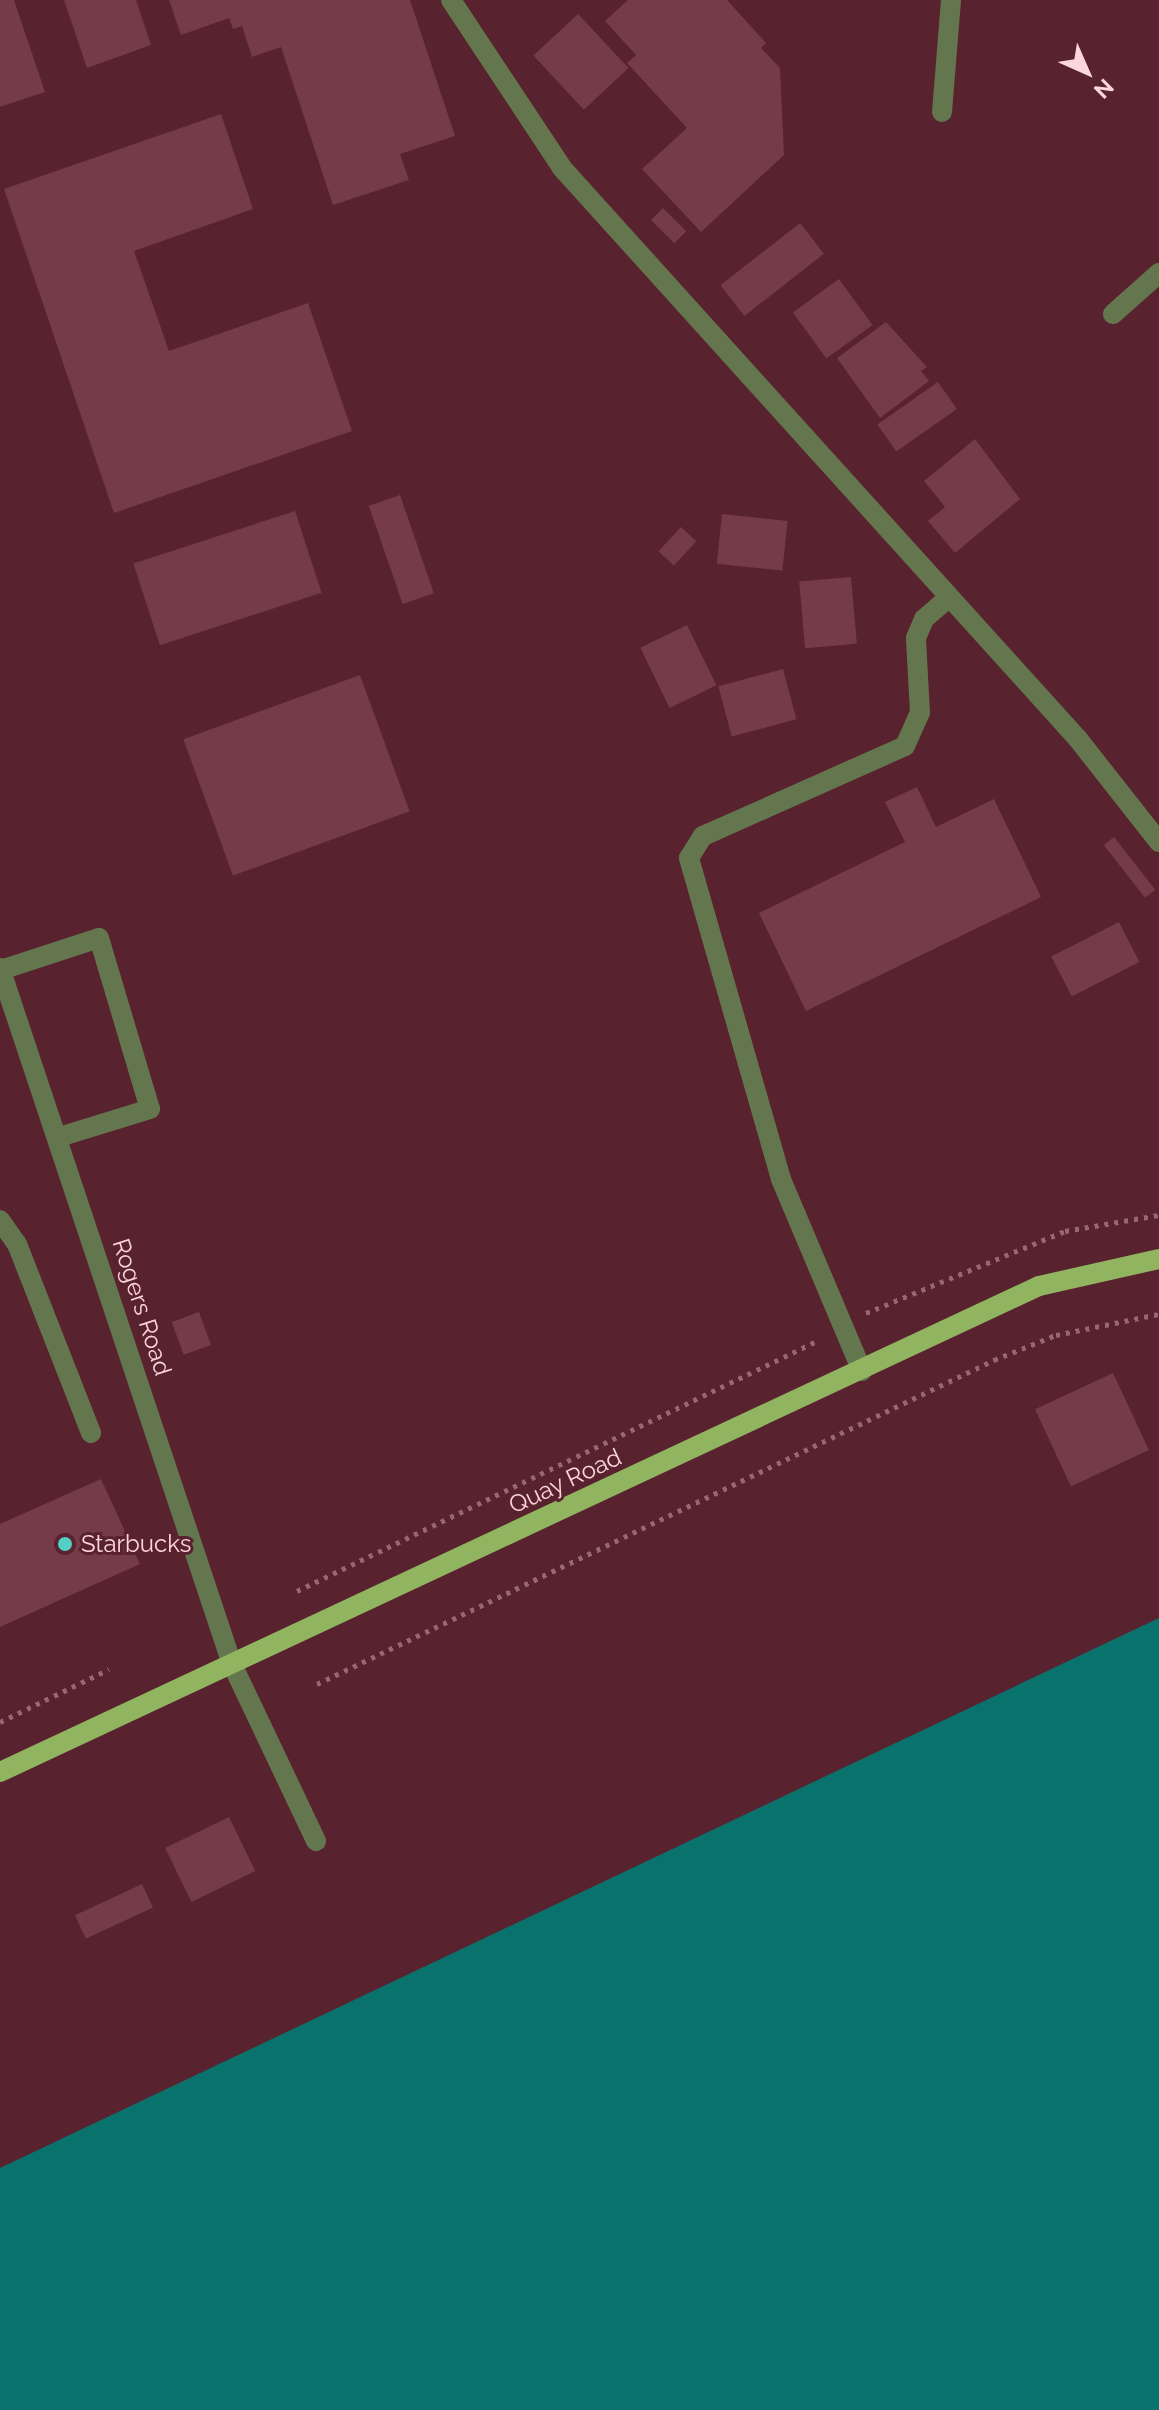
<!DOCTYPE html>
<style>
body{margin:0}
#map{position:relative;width:1159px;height:2410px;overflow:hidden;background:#59222f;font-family:Raleway,sans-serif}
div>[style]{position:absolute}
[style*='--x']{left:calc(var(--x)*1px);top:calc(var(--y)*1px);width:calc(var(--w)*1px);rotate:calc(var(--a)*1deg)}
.water>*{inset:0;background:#0a726c}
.building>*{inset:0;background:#753b47;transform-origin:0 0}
.path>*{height:5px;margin-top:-2.5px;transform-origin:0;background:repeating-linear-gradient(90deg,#986872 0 4px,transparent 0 10px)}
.minor>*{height:20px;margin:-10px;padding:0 10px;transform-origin:10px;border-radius:10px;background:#64764e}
.major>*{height:20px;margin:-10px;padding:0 10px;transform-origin:10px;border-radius:10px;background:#90b45f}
.dots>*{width:22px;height:22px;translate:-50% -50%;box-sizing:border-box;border:4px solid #59222f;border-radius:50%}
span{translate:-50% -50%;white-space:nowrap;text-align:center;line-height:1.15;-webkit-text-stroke:6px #59222f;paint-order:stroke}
.street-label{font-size:24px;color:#fbd6dc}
.poi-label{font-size:24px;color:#fbd6dc}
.left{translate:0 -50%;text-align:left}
.north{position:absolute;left:1047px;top:32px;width:80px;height:80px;-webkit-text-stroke:6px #59222f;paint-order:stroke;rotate:135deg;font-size:22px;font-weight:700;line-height:32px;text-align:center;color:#fbd6dc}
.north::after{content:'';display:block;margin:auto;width:28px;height:36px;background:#fbd6dc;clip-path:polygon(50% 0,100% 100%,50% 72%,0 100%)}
</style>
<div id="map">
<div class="water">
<i style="clip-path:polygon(1159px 1618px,1159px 2410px,0 2410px,0 2168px)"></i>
</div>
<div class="building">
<i style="clip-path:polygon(0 0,14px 0,45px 92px,0 107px)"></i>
<i style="clip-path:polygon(64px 0,136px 0,151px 45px,87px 68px)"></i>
<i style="clip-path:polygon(169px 0,410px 0,455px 136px,400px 154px,409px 180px,333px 205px,281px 47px,252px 57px,242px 26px,233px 29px,229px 18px,181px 35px)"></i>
<i style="clip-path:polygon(628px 0,727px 0,766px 43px,761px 48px,780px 68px,784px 155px,701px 232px,642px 169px,687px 128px,627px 63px,636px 55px,605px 21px)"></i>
<i style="left:578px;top:14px;width:74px;height:61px;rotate:47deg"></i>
<i style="clip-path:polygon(221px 114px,253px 209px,134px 251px,169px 351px,308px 303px,352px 431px,114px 513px,4px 189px)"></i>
<i style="left:663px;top:208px;width:33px;height:17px;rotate:45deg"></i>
<i style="left:800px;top:223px;width:39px;height:101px;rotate:52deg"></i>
<i style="left:839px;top:279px;width:57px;height:57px;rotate:54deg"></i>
<i style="clip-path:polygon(886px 322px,927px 367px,921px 371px,929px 381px,880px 418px,837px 358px)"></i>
<i style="left:938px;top:382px;width:33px;height:74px;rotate:55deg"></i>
<i style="clip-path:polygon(975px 439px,1020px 499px,955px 553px,928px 521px,945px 507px,924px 481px)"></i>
<i style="left:400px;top:495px;width:104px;height:33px;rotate:71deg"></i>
<i style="left:295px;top:511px;width:86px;height:170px;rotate:72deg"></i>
<i style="left:722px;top:514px;width:66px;height:50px;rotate:6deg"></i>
<i style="left:681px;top:527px;width:21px;height:33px;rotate:43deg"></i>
<i style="left:851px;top:577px;width:67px;height:52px;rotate:85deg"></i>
<i style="left:687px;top:625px;width:67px;height:52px;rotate:64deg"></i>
<i style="left:783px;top:669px;width:52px;height:67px;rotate:75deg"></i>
<i style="left:360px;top:675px;width:145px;height:188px;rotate:70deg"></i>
<i style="clip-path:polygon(917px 787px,936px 827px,994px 799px,1041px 897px,806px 1011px,759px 913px,905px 842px,885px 802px)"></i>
<i style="left:1114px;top:837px;width:67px;height:13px;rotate:52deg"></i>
<i style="left:1119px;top:922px;width:45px;height:76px;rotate:63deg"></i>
<i style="left:199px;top:1312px;width:35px;height:29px;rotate:70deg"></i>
<i style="left:1113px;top:1373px;width:85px;height:86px;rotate:65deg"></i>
<i style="clip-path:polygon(101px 1479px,140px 1564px,0 1627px,0 1524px)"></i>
<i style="left:229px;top:1817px;width:60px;height:71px;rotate:64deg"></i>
<i style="left:142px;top:1884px;width:26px;height:74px;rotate:65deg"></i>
</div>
<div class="path">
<i style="--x:866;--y:1313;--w:215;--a:-22.4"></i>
<i style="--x:1065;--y:1231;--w:95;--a:-9.7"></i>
<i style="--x:297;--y:1591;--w:579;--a:-25.68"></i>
<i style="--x:317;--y:1684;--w:751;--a:-25.57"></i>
<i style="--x:994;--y:1360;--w:67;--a:-22"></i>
<i style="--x:1056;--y:1335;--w:105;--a:-11.5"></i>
<i style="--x:0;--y:1722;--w:121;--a:-25.9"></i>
</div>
<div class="minor">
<i style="--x:451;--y:0;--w:201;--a:56.5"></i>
<i style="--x:562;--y:168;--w:770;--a:47.9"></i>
<i style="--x:1078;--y:739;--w:131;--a:51.8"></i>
<i style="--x:942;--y:112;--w:112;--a:-85.4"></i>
<i style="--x:1113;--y:314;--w:62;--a:-41.7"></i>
<i style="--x:0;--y:968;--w:734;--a:71.57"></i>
<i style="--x:232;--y:1664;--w:196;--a:64.6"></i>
<i style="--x:1;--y:970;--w:103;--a:-18.1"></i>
<i style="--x:99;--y:938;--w:178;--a:73.4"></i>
<i style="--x:150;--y:1109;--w:95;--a:162.9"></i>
<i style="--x:0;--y:1220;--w:29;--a:55"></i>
<i style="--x:17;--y:1244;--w:203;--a:68.6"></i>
<i style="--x:862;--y:1371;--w:208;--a:-112.9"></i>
<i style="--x:781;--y:1179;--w:334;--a:-106"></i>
<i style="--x:689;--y:858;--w:26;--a:-58"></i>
<i style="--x:703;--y:836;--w:221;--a:-24"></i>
<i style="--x:905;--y:746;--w:36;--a:-66"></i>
<i style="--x:920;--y:713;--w:75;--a:-93.1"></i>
<i style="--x:916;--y:638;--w:21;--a:-67"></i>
<i style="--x:924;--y:619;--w:33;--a:-41"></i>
</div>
<div class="major">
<i style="--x:0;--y:1772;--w:1147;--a:-25.07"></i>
<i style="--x:1039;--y:1286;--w:123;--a:-12.7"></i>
</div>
<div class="dots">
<i style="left:65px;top:1544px;background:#55cec4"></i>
</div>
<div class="street-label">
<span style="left:142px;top:1307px;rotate:72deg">Rogers Road</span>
<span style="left:565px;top:1481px;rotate:-25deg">Quay Road</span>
</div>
<div class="poi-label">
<span class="left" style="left:81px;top:1544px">Starbucks</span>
</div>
<div class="north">N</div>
</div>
